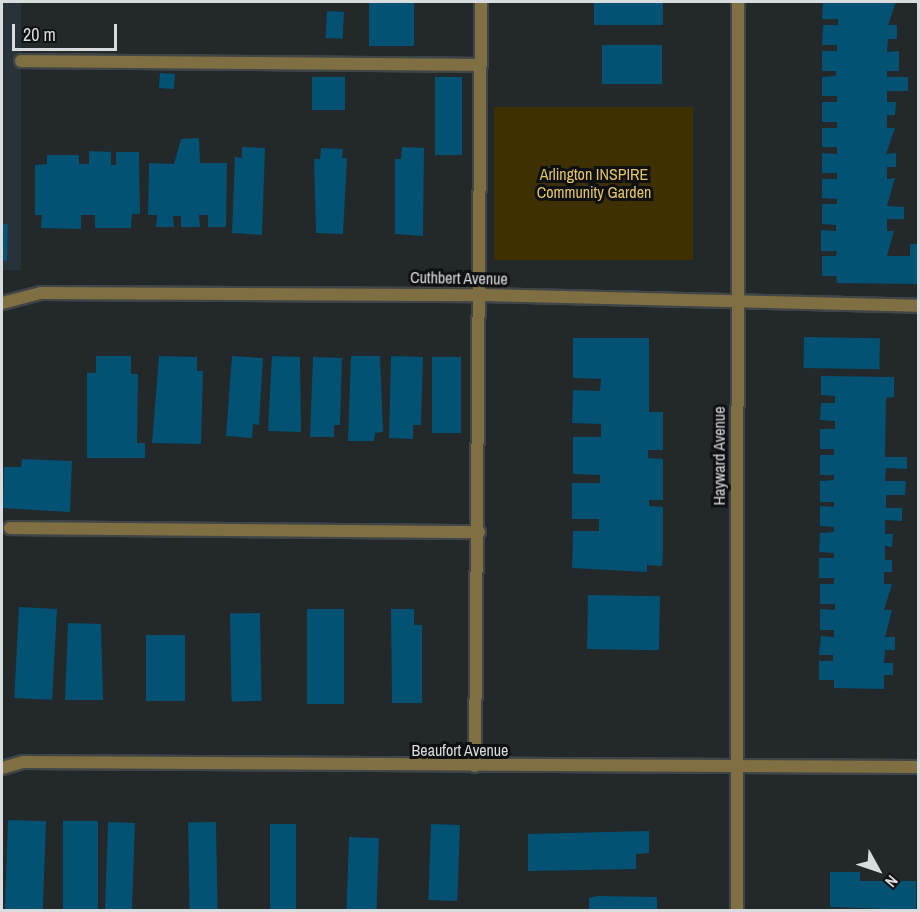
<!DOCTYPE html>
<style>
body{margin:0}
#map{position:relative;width:920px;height:912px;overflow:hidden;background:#23282b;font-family:"Archivo Narrow",sans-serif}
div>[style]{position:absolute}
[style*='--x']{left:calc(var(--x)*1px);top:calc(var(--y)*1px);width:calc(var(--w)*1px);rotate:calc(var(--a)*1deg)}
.built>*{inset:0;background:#283239;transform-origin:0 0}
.green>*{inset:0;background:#3e3001;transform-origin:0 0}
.building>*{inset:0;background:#035273;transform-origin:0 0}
.roads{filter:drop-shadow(2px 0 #404548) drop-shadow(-2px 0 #404548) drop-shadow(0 2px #404548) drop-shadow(0 -2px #404548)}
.service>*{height:12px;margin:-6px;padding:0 6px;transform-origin:6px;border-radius:6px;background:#7f6f42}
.minor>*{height:12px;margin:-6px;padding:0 6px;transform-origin:6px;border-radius:6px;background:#7f6f42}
.tertiary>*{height:12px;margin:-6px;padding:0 6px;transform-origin:6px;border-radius:6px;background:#7f6f42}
span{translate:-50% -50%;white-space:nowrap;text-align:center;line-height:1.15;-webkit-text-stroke:6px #0e1012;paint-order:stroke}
.park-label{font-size:16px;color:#e4c469}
.street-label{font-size:16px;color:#d9dcdf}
.frame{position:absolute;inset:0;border:3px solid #d9dcdf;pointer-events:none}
.north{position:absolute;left:848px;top:840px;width:60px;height:60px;-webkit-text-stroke:4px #0e1012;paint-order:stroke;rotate:130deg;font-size:16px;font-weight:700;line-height:24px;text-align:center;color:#d9dcdf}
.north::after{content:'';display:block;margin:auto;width:21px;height:27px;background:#d9dcdf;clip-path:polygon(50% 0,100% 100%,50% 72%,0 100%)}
.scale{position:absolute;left:12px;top:24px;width:105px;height:27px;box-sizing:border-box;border:3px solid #d9dcdf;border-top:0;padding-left:8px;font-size:18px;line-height:21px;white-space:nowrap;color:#d9dcdf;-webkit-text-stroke:4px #0e1012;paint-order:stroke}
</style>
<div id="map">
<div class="built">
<i style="left:2px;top:2px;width:19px;height:268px"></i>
</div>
<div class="green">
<i style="left:494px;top:107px;width:199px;height:153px"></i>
</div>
<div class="building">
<i style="left:369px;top:2px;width:45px;height:44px"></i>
<i style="left:594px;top:2px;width:69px;height:23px"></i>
<i style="clip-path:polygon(823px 2px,896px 2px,888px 25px,897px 25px,897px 39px,888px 39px,887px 52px,899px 51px,899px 71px,887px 71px,887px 77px,908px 77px,908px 91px,887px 91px,887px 102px,896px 102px,895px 115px,887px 115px,887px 128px,895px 128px,886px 154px,896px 153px,896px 167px,887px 167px,887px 179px,895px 178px,887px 206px,904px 207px,904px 219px,887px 219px,887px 231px,894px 231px,887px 256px,910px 256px,910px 244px,918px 244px,918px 284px,837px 283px,836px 276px,822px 276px,822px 256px,836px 256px,837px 251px,821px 251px,821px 230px,836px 231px,836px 225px,822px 224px,822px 204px,837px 204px,837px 199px,822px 198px,822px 179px,837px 179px,837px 173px,822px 173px,822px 153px,837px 154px,837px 147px,822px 147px,822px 128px,837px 128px,837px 122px,822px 122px,822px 102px,837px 102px,837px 96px,822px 96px,822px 77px,836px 76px,836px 71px,822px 71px,822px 51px,837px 51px,837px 45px,822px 45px,823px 25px,838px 25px,838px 19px,822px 19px)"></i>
<i style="left:327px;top:11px;width:17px;height:27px;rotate:3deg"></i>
<i style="left:602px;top:45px;width:60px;height:39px"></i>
<i style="left:160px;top:73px;width:15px;height:15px;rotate:4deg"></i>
<i style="left:345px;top:77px;width:33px;height:33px;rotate:90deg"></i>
<i style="left:435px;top:77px;width:27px;height:78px"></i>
<i style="clip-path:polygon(199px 138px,200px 163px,227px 163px,226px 227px,208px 227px,208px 215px,199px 215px,200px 227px,181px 227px,181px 216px,173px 216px,174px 227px,156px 227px,157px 215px,148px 215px,149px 163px,174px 164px,181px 139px)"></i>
<i style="clip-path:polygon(242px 147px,265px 148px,262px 235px,232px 233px,235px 157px,242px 158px)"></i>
<i style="clip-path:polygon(402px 147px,424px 148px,423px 236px,395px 234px,395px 159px,401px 159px)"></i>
<i style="clip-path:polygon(321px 148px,343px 149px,342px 158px,347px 158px,343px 234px,316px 233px,314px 159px,320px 159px)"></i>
<i style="clip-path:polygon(89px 151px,111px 152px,111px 165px,116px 165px,116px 152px,139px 152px,140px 214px,132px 214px,131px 228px,95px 228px,95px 215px,81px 215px,81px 229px,41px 228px,42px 215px,35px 215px,35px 165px,47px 164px,47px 155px,79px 155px,79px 164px,89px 164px)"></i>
<i style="clip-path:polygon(2px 224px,8px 224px,7px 261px,2px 260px)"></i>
<i style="left:804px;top:337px;width:76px;height:31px;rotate:1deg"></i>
<i style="clip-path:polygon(573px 338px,649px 338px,649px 412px,663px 412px,663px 450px,648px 450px,648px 458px,663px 459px,663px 500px,649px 500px,649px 506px,663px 507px,663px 548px,662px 566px,647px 565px,647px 572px,572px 568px,573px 531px,599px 531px,599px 519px,572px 519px,572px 483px,600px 483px,600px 475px,573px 474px,573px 437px,601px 437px,601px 424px,572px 423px,573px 390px,600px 391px,601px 379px,573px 378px)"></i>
<i style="clip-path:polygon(96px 356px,131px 356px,131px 374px,138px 374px,137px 443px,145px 443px,145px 458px,87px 458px,87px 373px,96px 373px)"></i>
<i style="clip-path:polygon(159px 356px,197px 357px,197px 371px,203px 371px,201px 444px,152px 443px)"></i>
<i style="clip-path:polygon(232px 356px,263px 358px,259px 425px,253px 424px,252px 438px,226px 436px)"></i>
<i style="clip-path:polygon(272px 356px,300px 357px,301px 432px,268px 431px)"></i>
<i style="clip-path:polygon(351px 356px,380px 356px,383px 432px,375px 433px,374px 441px,348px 441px)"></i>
<i style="clip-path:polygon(391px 356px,423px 357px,421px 425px,413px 425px,413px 439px,389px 438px)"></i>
<i style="clip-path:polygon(313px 357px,342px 358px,340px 425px,334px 425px,334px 437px,310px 437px)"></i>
<i style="left:432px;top:357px;width:29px;height:76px"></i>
<i style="clip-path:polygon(821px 376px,894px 377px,894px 397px,886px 398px,885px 457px,907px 457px,907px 469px,886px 468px,885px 481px,906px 481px,905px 495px,886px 495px,886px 508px,902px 508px,902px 521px,885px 520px,885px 534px,893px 534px,892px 547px,885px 546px,885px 560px,892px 560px,892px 572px,884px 572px,884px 584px,892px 584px,884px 610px,892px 610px,885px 637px,895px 637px,895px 650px,885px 650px,884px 663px,893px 663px,893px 675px,884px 675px,884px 689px,834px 688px,834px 680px,819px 680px,819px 661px,833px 661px,833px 655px,819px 655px,821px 636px,834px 637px,834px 630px,820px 630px,820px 609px,835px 610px,835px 604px,820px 604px,820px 584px,834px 584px,834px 578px,819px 578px,819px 558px,834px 558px,834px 553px,819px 552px,820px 533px,834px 532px,834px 527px,820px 526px,820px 506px,834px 507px,834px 502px,820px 502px,820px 481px,834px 480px,834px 475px,820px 475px,820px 455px,834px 455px,834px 449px,820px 449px,820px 429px,835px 429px,835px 421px,820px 420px,821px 403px,835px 403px,835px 396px,821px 395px)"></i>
<i style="clip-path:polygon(22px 459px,72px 461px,70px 512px,3px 508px,4px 467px,21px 467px)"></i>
<i style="left:588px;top:595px;width:72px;height:54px;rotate:1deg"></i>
<i style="left:19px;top:607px;width:38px;height:91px;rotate:3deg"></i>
<i style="left:307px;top:609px;width:37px;height:95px"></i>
<i style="clip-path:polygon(391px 609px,414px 609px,414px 625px,422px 625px,422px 703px,392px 703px)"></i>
<i style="left:260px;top:613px;width:88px;height:30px;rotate:89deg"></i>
<i style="clip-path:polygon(68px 623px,101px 624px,103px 700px,65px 700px)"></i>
<i style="left:146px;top:635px;width:39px;height:66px"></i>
<i style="left:8px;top:820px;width:38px;height:90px;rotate:2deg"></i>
<i style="left:63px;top:821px;width:35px;height:89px"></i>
<i style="left:108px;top:822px;width:27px;height:88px;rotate:2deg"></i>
<i style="left:216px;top:822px;width:88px;height:28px;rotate:89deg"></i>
<i style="left:270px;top:824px;width:26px;height:86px"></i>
<i style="left:431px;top:824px;width:29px;height:76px;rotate:2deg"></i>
<i style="clip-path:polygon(649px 831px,649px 853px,636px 854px,636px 869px,528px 871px,528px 834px)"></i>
<i style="left:349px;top:837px;width:30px;height:73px;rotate:2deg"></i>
<i style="clip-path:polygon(830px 872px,860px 872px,860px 881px,916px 881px,916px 910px,830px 907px)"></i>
<i style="clip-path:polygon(598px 896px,657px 897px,657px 910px,589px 910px,589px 898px)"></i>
</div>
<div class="roads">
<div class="service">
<i style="--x:21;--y:61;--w:460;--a:0.5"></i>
<i style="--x:10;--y:528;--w:469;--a:0.5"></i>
<i style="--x:475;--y:766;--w:764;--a:-89.55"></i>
</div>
<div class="minor">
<i style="--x:2;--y:303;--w:40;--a:-14.4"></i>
<i style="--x:41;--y:293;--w:440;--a:0.3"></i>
<i style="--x:481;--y:295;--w:437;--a:1.4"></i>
<i style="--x:2;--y:768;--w:22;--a:-16"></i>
<i style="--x:23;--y:762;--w:895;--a:0.32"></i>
</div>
<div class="tertiary">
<i style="--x:737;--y:910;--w:908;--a:-89.94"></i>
</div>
</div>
<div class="park-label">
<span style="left:594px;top:183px">Arlington INSPIRE<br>Community Garden</span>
</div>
<div class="street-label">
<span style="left:459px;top:278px;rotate:1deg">Cuthbert Avenue</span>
<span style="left:719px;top:456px;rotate:-90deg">Hayward Avenue</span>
<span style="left:460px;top:750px">Beaufort Avenue</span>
</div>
<div class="frame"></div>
<div class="north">N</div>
<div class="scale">20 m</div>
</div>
